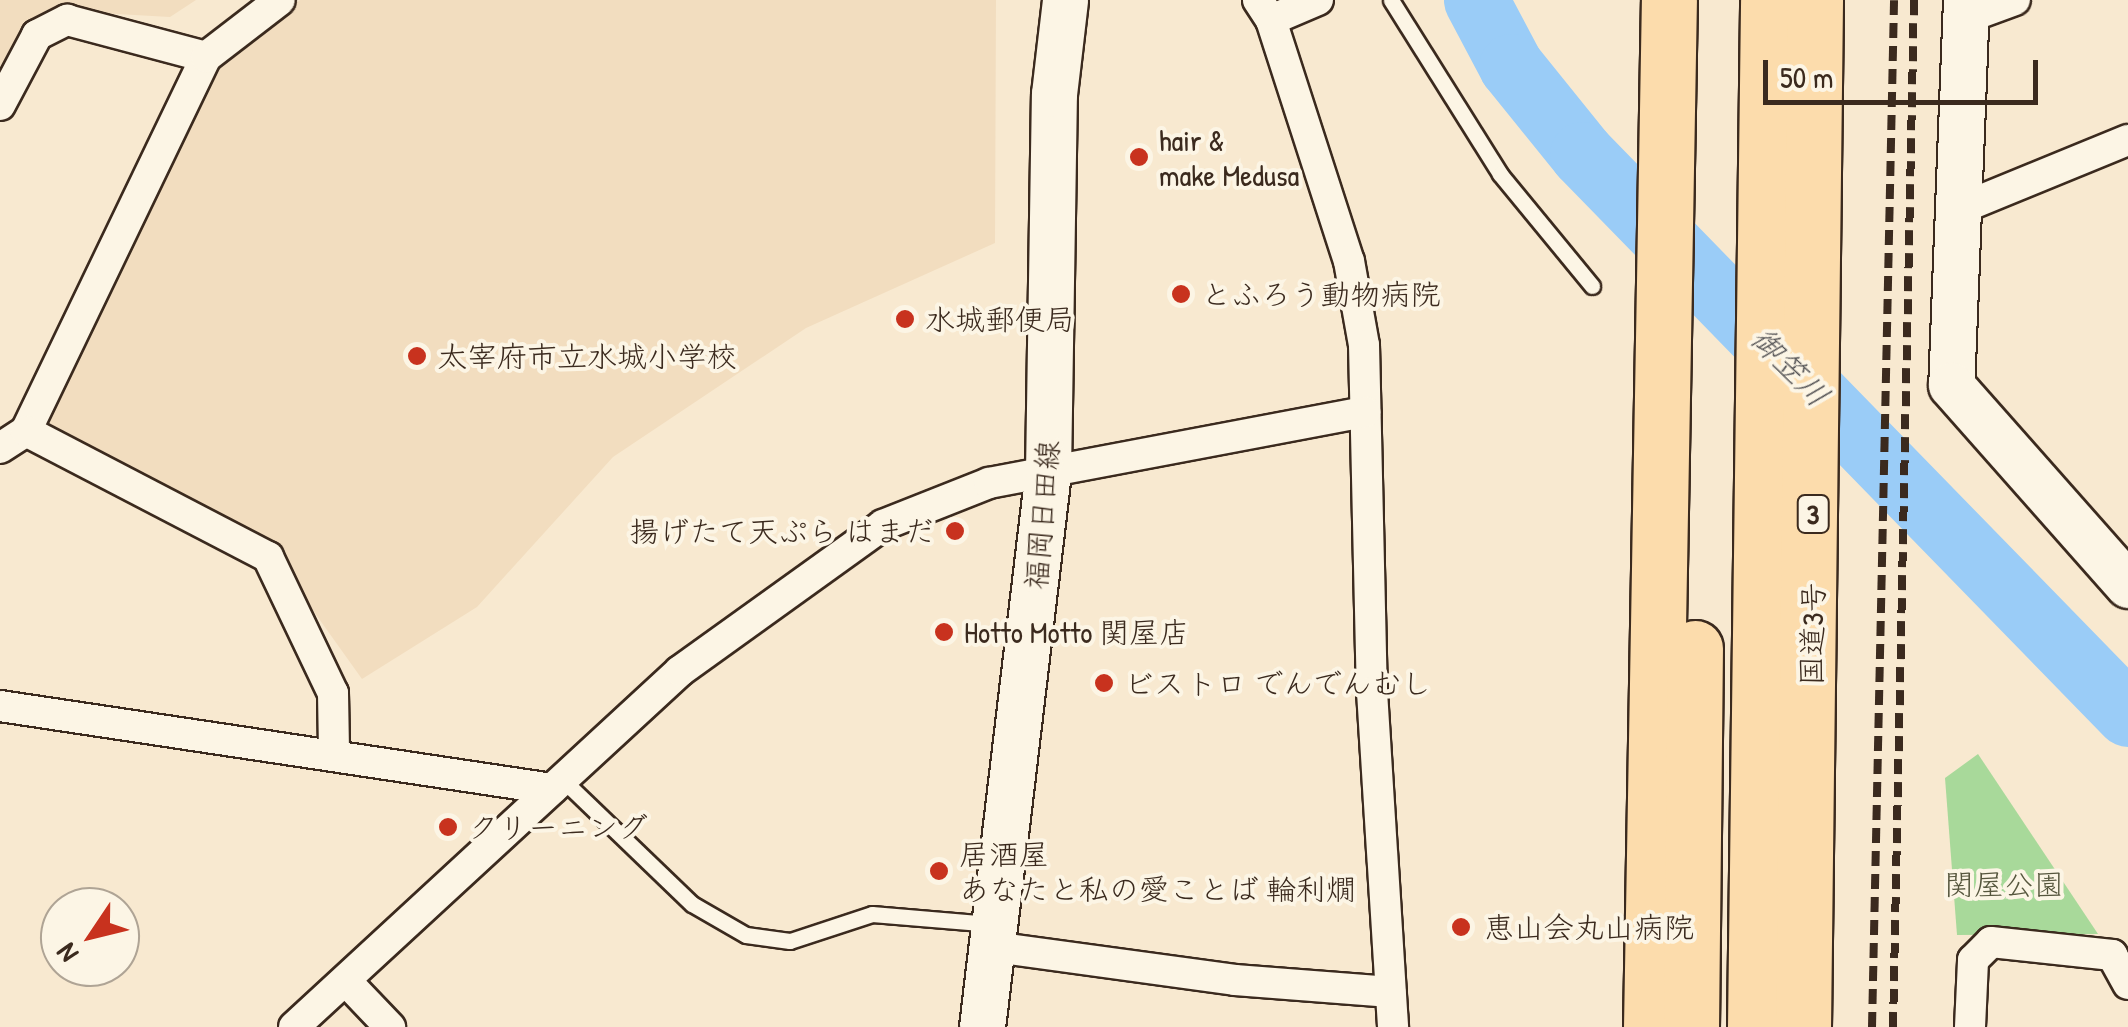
<!DOCTYPE html>
<meta charset="utf-8">
<style>
body{margin:0}
#map{position:relative;width:2128px;height:1027px;overflow:hidden;background:#f8e9d0;font-family:"Patrick Hand","Klee One",sans-serif}
div>[style]{position:absolute}
[style*='--x']{left:calc(var(--x)*1px);top:calc(var(--y)*1px);width:calc(var(--w)*1px);rotate:calc(var(--a)*1deg)}
.built>*{inset:0;background:#f2ddbf}
.green>*{inset:0;background:#a8d99a}
.river>*{height:65px;margin:-32.5px;padding:0 32.5px;transform-origin:32.5px;border-radius:32.5px;background:#9accf7}
.roads{filter:drop-shadow(2px 0 #3b2a1e) drop-shadow(-2px 0 #3b2a1e) drop-shadow(0 2px #3b2a1e) drop-shadow(0 -2px #3b2a1e)}
.lane>*{height:15px;margin:-7.5px;padding:0 7.5px;transform-origin:7.5px;border-radius:7.5px;background:#fcf5e5}
.street>*{height:30px;margin:-15px;padding:0 15px;transform-origin:15px;border-radius:15px;background:#fcf5e5}
.secondary>*{height:45px;margin:-22.5px;padding:0 22.5px;transform-origin:22.5px;border-radius:22.5px;background:#fcf5e5}
.highway>*{height:55px;margin:-27.5px;padding:0 27.5px;transform-origin:27.5px;border-radius:27.5px;background:#fcdcac}
.rail>*{height:8px;margin-top:-4px;transform-origin:0;background:repeating-linear-gradient(90deg,#3b2a1e 0 15px,transparent 0 23px)}
.dots>*{width:28px;height:28px;translate:-50% -50%;box-sizing:border-box;border:5px solid #fcf5e5;border-radius:50%}
span{translate:-50% -50%;white-space:nowrap;text-align:center;line-height:1.15;-webkit-text-stroke:8px #fcf5e5;paint-order:stroke}
.shield-label span{padding:2px 8px;background:#fcf5e5;border:2px solid;border-radius:8px;-webkit-text-stroke-width:0}
.shield-label{font-size:28px;color:#3b2a1e;font-weight:700}
.poi-label{font-size:30px;color:#3b2a1e}
.left{translate:0 -50%;text-align:left}
.right{translate:-100% -50%;text-align:right}
.street-label{font-size:30px;color:#3b2a1e}
.park-label{font-size:30px;color:#56563d}
.water-label{font-size:32px;color:#535254;font-style:italic}
.north{position:absolute;left:40px;top:887px;width:100px;height:100px;box-sizing:border-box;background:#fcf5e5;border:2px solid #afa495;border-radius:50%;rotate:235deg;font-size:28px;font-weight:700;line-height:40px;text-align:center;color:#3b2a1e}
.north::after{content:'';display:block;margin:auto;width:35px;height:45px;background:#c8321e;clip-path:polygon(50% 0,100% 100%,50% 72%,0 100%)}
.scale{position:absolute;left:1763px;top:60px;width:275px;height:45px;box-sizing:border-box;border:5px solid #3b2a1e;border-top:0;padding-left:12px;font-size:30px;line-height:35px;white-space:nowrap;color:#3b2a1e;-webkit-text-stroke:8px #fcf5e5;paint-order:stroke}
</style>
<div id="map">
<div class="built">
<i style="clip-path:polygon(0 0,196px 0,170px 17px,46px 10px,0 66px)"></i>
<i style="clip-path:polygon(300px 0,996px 0,995px 243px,806px 328px,613px 457px,477px 607px,362px 679px,267px 546px,45px 424px,218px 64px)"></i>
</div>
<div class="green">
<i style="clip-path:polygon(1978px 754px,2098px 934px,1957px 935px,1945px 778px)"></i>
</div>
<div class="river">
<i style="--x:1476;--y:0;--w:75;--a:62.1"></i>
<i style="--x:1511;--y:66;--w:113;--a:51.1"></i>
<i style="--x:1582;--y:154;--w:782;--a:45.73"></i>
</div>
<div class="roads">
<div class="lane">
<i style="--x:1391;--y:0;--w:205;--a:57.9"></i>
<i style="--x:1500;--y:174;--w:145;--a:50.6"></i>
<i style="--x:562;--y:779;--w:180;--a:43.9"></i>
<i style="--x:692;--y:904;--w:62;--a:29.9"></i>
<i style="--x:746;--y:935;--w:44;--a:7.8"></i>
<i style="--x:790;--y:941;--w:86;--a:-18.2"></i>
<i style="--x:872;--y:914;--w:118;--a:4.8"></i>
</div>
<div class="street">
<i style="--x:1258;--y:0;--w:24;--a:57"></i>
<i style="--x:1271;--y:20;--w:253;--a:72.1"></i>
<i style="--x:1349;--y:261;--w:85;--a:79.9"></i>
<i style="--x:1364;--y:345;--w:347;--a:88.7"></i>
<i style="--x:1372;--y:692;--w:336;--a:86.4"></i>
<i style="--x:1966;--y:18;--w:52;--a:-20.2"></i>
<i style="--x:1271;--y:20;--w:51;--a:-23.1"></i>
<i style="--x:0;--y:105;--w:79;--a:-62.1"></i>
<i style="--x:37;--y:35;--w:34;--a:-27"></i>
<i style="--x:67;--y:20;--w:144;--a:14.9"></i>
<i style="--x:1962;--y:208;--w:179;--a:-22.3"></i>
<i style="--x:26;--y:431;--w:415;--a:-64.3"></i>
<i style="--x:206;--y:57;--w:93;--a:-37.6"></i>
<i style="--x:0;--y:448;--w:31;--a:-33"></i>
<i style="--x:26;--y:431;--w:273;--a:27.5"></i>
<i style="--x:268;--y:557;--w:151;--a:64.5"></i>
<i style="--x:333;--y:693;--w:59;--a:89"></i>
<i style="--x:0;--y:706;--w:558;--a:8.55"></i>
<i style="--x:994;--y:947;--w:243;--a:7.8"></i>
<i style="--x:1235;--y:980;--w:156;--a:4.4"></i>
<i style="--x:346;--y:981;--w:64;--a:46.3"></i>
<i style="--x:294;--y:1027;--w:525;--a:-42.68"></i>
<i style="--x:680;--y:671;--w:250;--a:-35.7"></i>
<i style="--x:883;--y:525;--w:114;--a:-21.6"></i>
<i style="--x:989;--y:483;--w:383;--a:-10.7"></i>
<i style="--x:1970;--y:1027;--w:67;--a:-87.4"></i>
<i style="--x:1973;--y:960;--w:25;--a:-45"></i>
<i style="--x:1991;--y:942;--w:122;--a:6.1"></i>
<i style="--x:2112;--y:955;--w:33;--a:61"></i>
</div>
<div class="secondary">
<i style="--x:1966;--y:0;--w:385;--a:92.2"></i>
<i style="--x:1951;--y:385;--w:267;--a:48.5"></i>
<i style="--x:982;--y:1027;--w:559;--a:-83.22"></i>
<i style="--x:1048;--y:472;--w:378;--a:-89.1"></i>
<i style="--x:1054;--y:94;--w:95;--a:-83.3"></i>
</div>
<div class="highway">
<i style="--x:1651;--y:1027;--w:1027;--a:-89"></i>
<i style="--x:1691;--y:1027;--w:379;--a:-89.4"></i>
<i style="--x:1755;--y:1027;--w:1027;--a:-89.27"></i>
<i style="--x:1803;--y:1027;--w:1027;--a:-89.33"></i>
</div>
</div>
<div class="rail">
<i style="--x:1872;--y:1027;--w:1027;--a:-88.77"></i>
<i style="--x:1893;--y:1027;--w:1027;--a:-88.83"></i>
</div>
<div class="dots">
<i style="left:1139px;top:157px;background:#c8321e"></i>
<i style="left:1181px;top:294px;background:#c8321e"></i>
<i style="left:905px;top:319px;background:#c8321e"></i>
<i style="left:417px;top:356px;background:#c8321e"></i>
<i style="left:955px;top:531px;background:#c8321e"></i>
<i style="left:944px;top:632px;background:#c8321e"></i>
<i style="left:1104px;top:683px;background:#c8321e"></i>
<i style="left:448px;top:827px;background:#c8321e"></i>
<i style="left:939px;top:871px;background:#c8321e"></i>
<i style="left:1461px;top:927px;background:#c8321e"></i>
</div>
<div class="shield-label">
<span style="left:1813px;top:514px">3</span>
</div>
<div class="poi-label">
<span class="left" style="left:1159px;top:157px">hair &amp;<br>make Medusa</span>
<span class="left" style="left:1201px;top:294px">とふろう動物病院</span>
<span class="left" style="left:925px;top:319px">水城郵便局</span>
<span class="left" style="left:437px;top:356px">太宰府市立水城小学校</span>
<span class="right" style="left:935px;top:531px">揚げたて天ぷら はまだ</span>
<span class="left" style="left:964px;top:632px">Hotto Motto 関屋店</span>
<span class="left" style="left:1124px;top:683px">ビストロ でんでんむし</span>
<span class="left" style="left:468px;top:827px">クリーニング</span>
<span class="left" style="left:959px;top:871px">居酒屋<br>あなたと私の愛ことば 輪利燗</span>
<span class="left" style="left:1484px;top:927px">恵山会丸山病院</span>
</div>
<div class="street-label">
<span style="left:1042px;top:515px;rotate:-85deg">福岡日田線</span>
<span style="left:1812px;top:634px;rotate:-89deg">国道3号</span>
</div>
<div class="park-label">
<span style="left:2004px;top:884px">関屋公園</span>
</div>
<div class="water-label">
<span style="left:1790px;top:367px;rotate:46deg">御笠川</span>
</div>
<div class="north">N</div>
<div class="scale">50 m</div>
</div>
